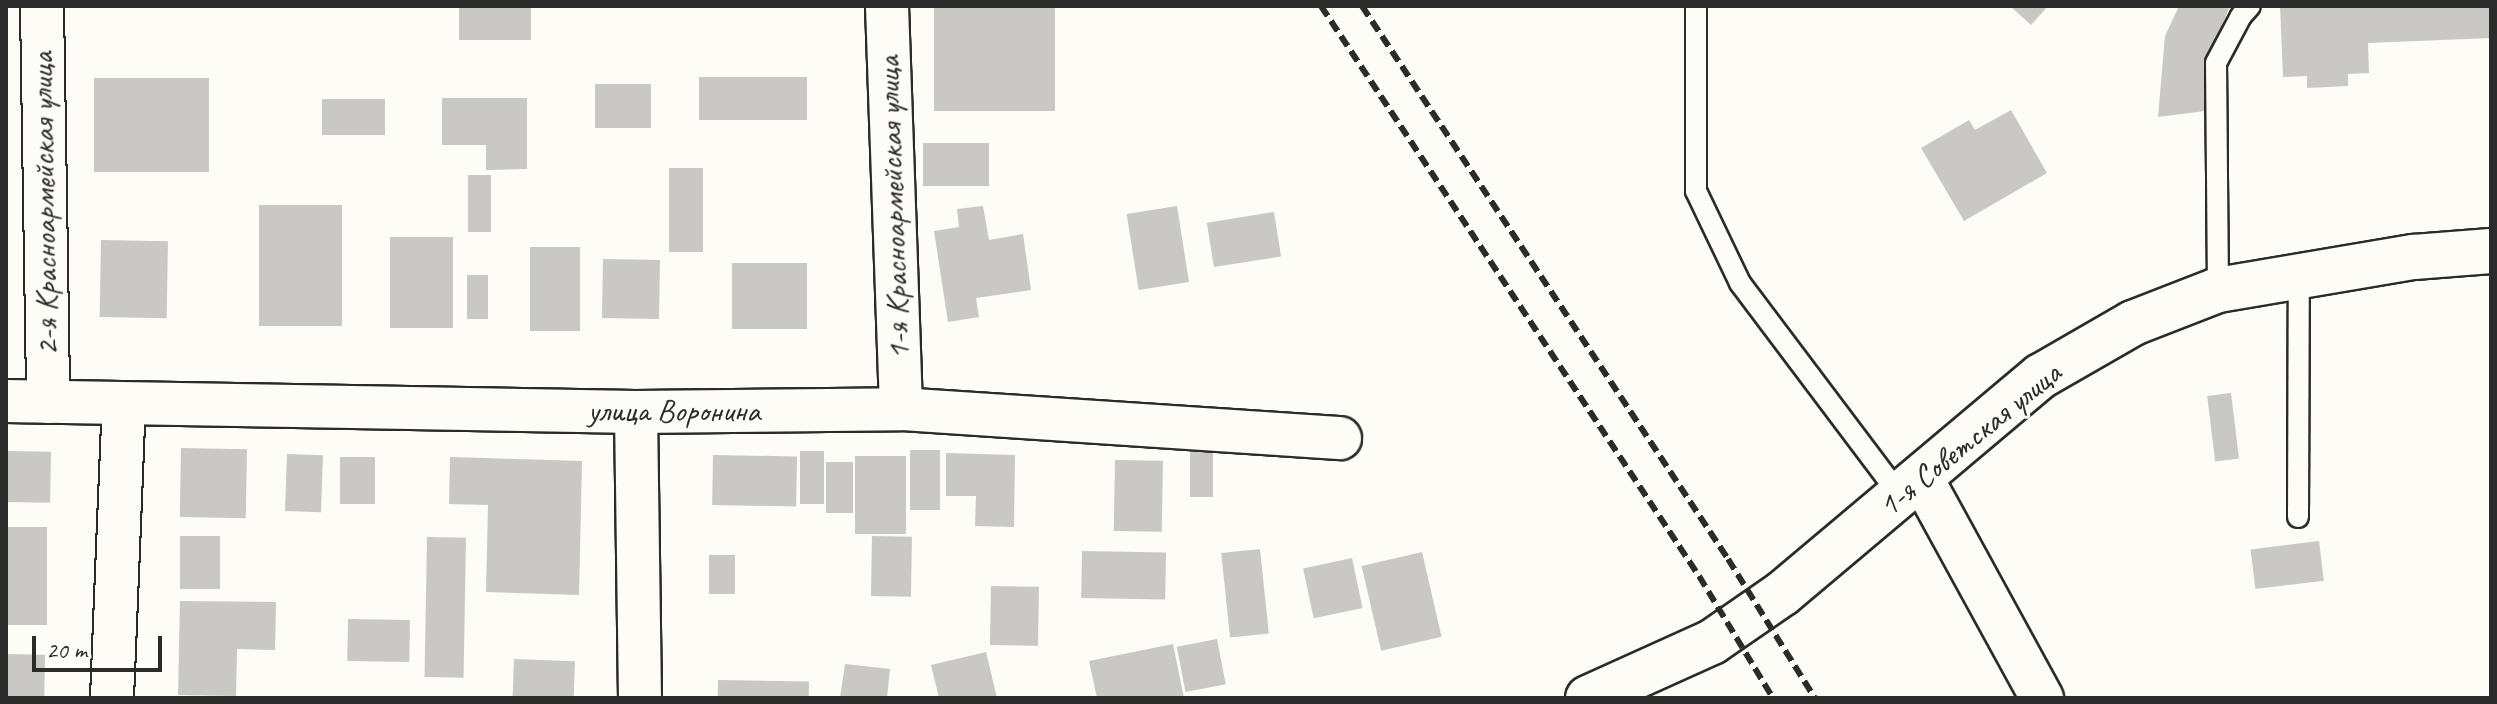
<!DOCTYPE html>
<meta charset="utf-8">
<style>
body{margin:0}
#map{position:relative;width:2497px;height:704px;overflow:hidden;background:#fdfcf7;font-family:Caveat,sans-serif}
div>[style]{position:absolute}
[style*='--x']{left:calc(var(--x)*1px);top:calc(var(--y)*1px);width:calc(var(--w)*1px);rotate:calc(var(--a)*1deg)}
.building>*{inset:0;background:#c9c8c4;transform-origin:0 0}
.roads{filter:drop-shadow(2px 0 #2b2b2b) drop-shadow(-2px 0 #2b2b2b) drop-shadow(0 2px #2b2b2b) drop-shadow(0 -2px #2b2b2b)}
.lane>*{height:20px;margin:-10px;padding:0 10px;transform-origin:10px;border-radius:10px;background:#fdfcf7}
.street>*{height:42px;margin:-21px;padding:0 21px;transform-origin:21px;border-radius:21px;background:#fdfcf7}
.primary>*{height:44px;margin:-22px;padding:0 22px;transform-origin:22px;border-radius:22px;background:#fdfcf7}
.rail>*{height:6px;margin-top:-3px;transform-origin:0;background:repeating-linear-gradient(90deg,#2b2b2b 0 12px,transparent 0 18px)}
span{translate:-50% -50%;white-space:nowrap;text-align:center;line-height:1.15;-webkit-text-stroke:6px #fdfcf7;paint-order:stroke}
.street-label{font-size:32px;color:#2b2b2b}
.frame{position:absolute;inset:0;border:8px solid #2b2b2b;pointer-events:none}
.scale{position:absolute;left:32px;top:636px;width:130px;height:36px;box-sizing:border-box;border:4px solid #2b2b2b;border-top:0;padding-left:10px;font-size:24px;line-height:28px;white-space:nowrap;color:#2b2b2b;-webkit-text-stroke:6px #fdfcf7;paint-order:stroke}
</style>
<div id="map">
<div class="building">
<i style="left:459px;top:6px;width:72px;height:34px"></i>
<i style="left:934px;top:6px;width:121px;height:105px"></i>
<i style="clip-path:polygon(2010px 6px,2048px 6px,2031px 25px)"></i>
<i style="clip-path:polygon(2179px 6px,2230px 6px,2207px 60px,2205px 111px,2158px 117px,2165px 36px)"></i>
<i style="clip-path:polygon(2280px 6px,2491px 6px,2491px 38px,2368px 43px,2369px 73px,2348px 74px,2348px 86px,2307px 88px,2307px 76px,2283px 77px)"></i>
<i style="left:699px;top:77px;width:108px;height:43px"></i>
<i style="left:94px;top:78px;width:115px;height:94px"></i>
<i style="left:595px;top:84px;width:56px;height:44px"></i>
<i style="clip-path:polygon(442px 98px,527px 98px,527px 169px,486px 170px,486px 145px,442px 145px)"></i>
<i style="left:385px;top:99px;width:36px;height:63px;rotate:90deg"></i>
<i style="clip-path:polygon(2011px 110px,2047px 173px,1964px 221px,1921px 148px,1969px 120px,1975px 130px)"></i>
<i style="left:923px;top:143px;width:66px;height:43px"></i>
<i style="left:703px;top:168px;width:84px;height:34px;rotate:90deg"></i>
<i style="left:468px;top:175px;width:23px;height:57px"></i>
<i style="left:259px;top:205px;width:83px;height:121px"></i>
<i style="clip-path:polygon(983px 206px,989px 240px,1023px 234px,1031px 290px,976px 298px,979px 317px,948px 322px,934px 231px,959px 227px,957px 209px)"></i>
<i style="left:1177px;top:206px;width:77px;height:51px;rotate:81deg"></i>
<i style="left:1274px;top:212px;width:45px;height:68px;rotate:81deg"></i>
<i style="left:390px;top:237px;width:63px;height:91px"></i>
<i style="left:101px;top:240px;width:67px;height:77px;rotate:1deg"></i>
<i style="left:530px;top:247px;width:50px;height:84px"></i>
<i style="left:603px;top:259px;width:57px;height:59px;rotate:1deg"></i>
<i style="left:732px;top:263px;width:75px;height:66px"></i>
<i style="left:467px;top:275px;width:21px;height:44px"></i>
<i style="left:2231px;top:393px;width:66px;height:24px;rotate:83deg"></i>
<i style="left:181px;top:448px;width:66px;height:69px;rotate:1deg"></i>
<i style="left:910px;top:450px;width:30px;height:60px"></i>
<i style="left:6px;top:451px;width:45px;height:51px;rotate:1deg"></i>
<i style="left:800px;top:451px;width:24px;height:53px"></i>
<i style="left:1190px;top:452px;width:23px;height:45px"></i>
<i style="clip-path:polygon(946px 453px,1015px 455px,1014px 527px,975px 526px,976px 496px,946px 496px)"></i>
<i style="left:287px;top:454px;width:36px;height:57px;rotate:2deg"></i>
<i style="left:713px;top:455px;width:84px;height:50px;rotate:1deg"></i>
<i style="left:855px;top:456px;width:51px;height:78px"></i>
<i style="left:340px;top:457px;width:35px;height:47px"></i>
<i style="clip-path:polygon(450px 457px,582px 461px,579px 595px,486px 592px,488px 505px,449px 504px)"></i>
<i style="left:1115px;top:460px;width:48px;height:71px;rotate:1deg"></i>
<i style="left:826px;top:462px;width:27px;height:51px"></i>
<i style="left:6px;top:527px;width:41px;height:98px"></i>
<i style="left:180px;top:536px;width:40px;height:53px"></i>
<i style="left:872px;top:536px;width:40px;height:60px;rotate:1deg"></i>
<i style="left:427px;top:537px;width:39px;height:140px;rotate:1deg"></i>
<i style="left:2319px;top:541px;width:40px;height:69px;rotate:83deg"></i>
<i style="left:1260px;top:549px;width:85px;height:39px;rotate:84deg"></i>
<i style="left:1082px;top:551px;width:84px;height:47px;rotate:1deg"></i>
<i style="left:1422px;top:552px;width:87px;height:62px;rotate:77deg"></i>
<i style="left:709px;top:555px;width:26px;height:39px"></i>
<i style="left:1352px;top:558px;width:51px;height:50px;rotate:78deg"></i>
<i style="left:991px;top:586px;width:48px;height:59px;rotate:1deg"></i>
<i style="clip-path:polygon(180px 601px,276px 602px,275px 650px,237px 649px,236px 696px,178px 695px)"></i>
<i style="left:348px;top:619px;width:62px;height:42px;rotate:1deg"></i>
<i style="left:1217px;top:639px;width:46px;height:41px;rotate:79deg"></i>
<i style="clip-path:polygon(1173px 644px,1184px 698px,1097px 698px,1089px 661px)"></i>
<i style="clip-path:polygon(986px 652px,997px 698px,939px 698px,931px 665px)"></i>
<i style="left:6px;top:654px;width:39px;height:44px;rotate:1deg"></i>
<i style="left:514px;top:659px;width:61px;height:39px;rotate:2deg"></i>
<i style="clip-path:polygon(845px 664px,890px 669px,887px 698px,840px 698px)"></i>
<i style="left:718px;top:680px;width:91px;height:18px;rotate:1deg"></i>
</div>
<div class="roads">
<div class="lane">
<i style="--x:1696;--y:6;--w:185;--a:90"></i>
<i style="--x:1696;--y:191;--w:102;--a:64.4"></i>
<i style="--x:1740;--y:283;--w:266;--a:53"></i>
<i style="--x:2218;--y:290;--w:227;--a:-90.5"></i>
<i style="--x:2216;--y:63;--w:53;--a:-62"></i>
<i style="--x:2241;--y:16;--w:13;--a:-48"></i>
<i style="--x:2298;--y:517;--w:241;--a:-89.8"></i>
</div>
<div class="street">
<i style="--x:42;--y:6;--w:396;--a:89.1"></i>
<i style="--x:887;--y:6;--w:403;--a:88"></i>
<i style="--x:6;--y:401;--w:630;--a:1"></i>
<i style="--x:636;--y:412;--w:265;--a:-0.6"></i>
<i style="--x:901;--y:409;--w:440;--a:3.8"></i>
<i style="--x:636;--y:412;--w:286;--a:89.2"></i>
<i style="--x:1921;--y:477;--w:252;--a:61.3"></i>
<i style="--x:112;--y:698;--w:294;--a:-87.7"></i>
</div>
<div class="primary">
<i style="--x:1588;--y:698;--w:136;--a:-24.3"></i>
<i style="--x:1712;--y:642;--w:86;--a:-34.6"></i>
<i style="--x:1783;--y:593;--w:337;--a:-40.1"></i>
<i style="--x:2041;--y:376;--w:106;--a:-29.9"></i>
<i style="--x:2133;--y:323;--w:91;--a:-21.2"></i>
<i style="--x:2218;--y:290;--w:199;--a:-9.6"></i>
<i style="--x:2414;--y:257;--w:77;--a:-4.5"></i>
</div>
</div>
<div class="rail">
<i style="--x:1321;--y:6;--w:684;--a:56.45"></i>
<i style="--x:1699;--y:576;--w:143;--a:58.8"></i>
<i style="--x:1362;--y:6;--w:663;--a:56.5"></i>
<i style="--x:1728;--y:559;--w:164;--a:58"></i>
</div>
<div class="street-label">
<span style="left:45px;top:204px;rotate:-91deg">2-я Красноармейская улица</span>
<span style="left:894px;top:208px;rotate:-92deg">1-я Красноармейская улица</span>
<span style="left:674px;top:411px">улица Воронина</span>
<span style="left:1970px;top:440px;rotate:-39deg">1-я Советская улица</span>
</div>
<div class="frame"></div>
<div class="scale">20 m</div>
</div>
